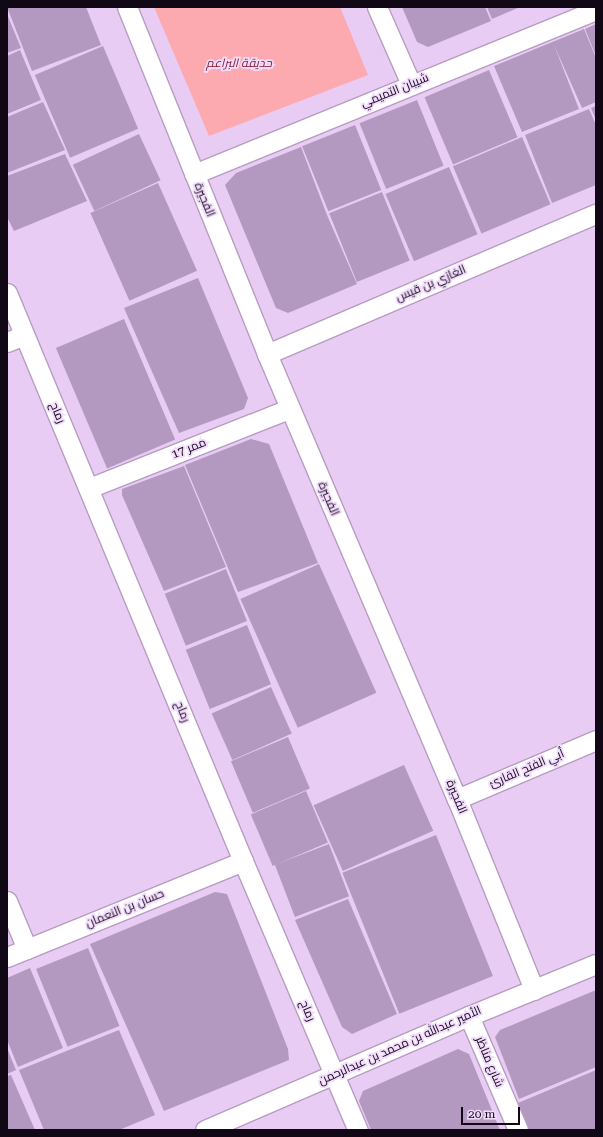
<!DOCTYPE html>
<meta charset="utf-8">
<style>
body{margin:0}
#map{position:relative;width:603px;height:1137px;overflow:hidden;background:#e8ccf4;font-family:"Roboto Serif",Cairo,serif}
div>[style]{position:absolute}
[style*='--x']{left:calc(var(--x)*1px);top:calc(var(--y)*1px);width:calc(var(--w)*1px);rotate:calc(var(--a)*1deg)}
.green>*{inset:0;background:#fcaaaf}
.building>*{inset:0;background:#b399bf;transform-origin:0 0}
.roads{filter:drop-shadow(1px 0 #b79cc2) drop-shadow(-1px 0 #b79cc2) drop-shadow(0 1px #b79cc2) drop-shadow(0 -1px #b79cc2)}
.street>*{height:19px;margin:-9.5px;padding:0 9.5px;transform-origin:9.5px;border-radius:9.5px;background:#fff}
span{translate:-50% -50%;white-space:nowrap;text-align:center;line-height:1.15;-webkit-text-stroke:3.5px #f2dbfc;paint-order:stroke}
.park-label{font-size:12px;color:#851e31;font-style:italic}
.street-label{font-size:12px;color:#110815}
.frame{position:absolute;inset:0;border:8px solid #110815;pointer-events:none}
.scale{position:absolute;left:461px;top:1107px;width:59px;height:18px;box-sizing:border-box;border:2px solid #110815;border-top:0;padding-left:5px;font-size:12px;line-height:14px;white-space:nowrap;color:#110815;-webkit-text-stroke:3px #f2dbfc;paint-order:stroke}
</style>
<div id="map">
<div class="green">
<i style="clip-path:polygon(154px 7px,340px 7px,368px 75px,209px 136px)"></i>
</div>
<div class="building">
<i style="clip-path:polygon(7px 7px,86px 7px,101px 45px,32px 71px)"></i>
<i style="clip-path:polygon(402px 7px,485px 7px,491px 21px,428px 47px,417px 42px)"></i>
<i style="clip-path:polygon(487px 7px,520px 7px,492px 19px)"></i>
<i style="clip-path:polygon(7px 14px,21px 48px,7px 53px)"></i>
<i style="clip-path:polygon(596px 24px,596px 56px,585px 29px)"></i>
<i style="clip-path:polygon(584px 29px,596px 58px,596px 102px,582px 108px,554px 45px,579px 109px,522px 132px,494px 66px)"></i>
<i style="left:103px;top:46px;width:90px;height:74px;rotate:67deg"></i>
<i style="clip-path:polygon(20px 50px,41px 100px,7px 114px,7px 56px)"></i>
<i style="left:489px;top:70px;width:73px;height:70px;rotate:67deg"></i>
<i style="left:417px;top:100px;width:71px;height:62px;rotate:68deg"></i>
<i style="clip-path:polygon(43px 102px,65px 150px,7px 173px,7px 117px)"></i>
<i style="clip-path:polygon(596px 106px,596px 120px,591px 108px)"></i>
<i style="clip-path:polygon(589px 109px,596px 125px,596px 185px,552px 203px,525px 135px)"></i>
<i style="left:355px;top:125px;width:70px;height:57px;rotate:68deg"></i>
<i style="left:139px;top:134px;width:51px;height:73px;rotate:65deg"></i>
<i style="left:522px;top:137px;width:73px;height:75px;rotate:67deg"></i>
<i style="clip-path:polygon(301px 147px,327px 215px,357px 284px,288px 313px,276px 308px,225px 185px,236px 173px)"></i>
<i style="clip-path:polygon(65px 154px,87px 201px,14px 231px,7px 217px,7px 176px)"></i>
<i style="left:449px;top:167px;width:73px;height:69px;rotate:67deg"></i>
<i style="left:158px;top:183px;width:96px;height:74px;rotate:66deg"></i>
<i style="left:382px;top:192px;width:74px;height:57px;rotate:68deg"></i>
<i style="clip-path:polygon(198px 278px,248px 398px,244px 409px,179px 433px,124px 308px)"></i>
<i style="left:124px;top:319px;width:131px;height:74px;rotate:67deg"></i>
<i style="clip-path:polygon(251px 439px,269px 444px,318px 563px,238px 592px,185px 465px)"></i>
<i style="clip-path:polygon(184px 466px,226px 567px,164px 591px,122px 495px,122px 489px)"></i>
<i style="left:319px;top:564px;width:141px;height:86px;rotate:66deg"></i>
<i style="left:226px;top:569px;width:56px;height:66px;rotate:68deg"></i>
<i style="left:247px;top:625px;width:64px;height:66px;rotate:68deg"></i>
<i style="left:271px;top:687px;width:51px;height:65px;rotate:66deg"></i>
<i style="left:288px;top:737px;width:56px;height:62px;rotate:67deg"></i>
<i style="left:404px;top:765px;width:72px;height:99px;rotate:66deg"></i>
<i style="left:306px;top:791px;width:56px;height:60px;rotate:67deg"></i>
<i style="left:436px;top:835px;width:152px;height:101px;rotate:68deg"></i>
<i style="left:329px;top:844px;width:56px;height:58px;rotate:69deg"></i>
<i style="clip-path:polygon(215px 892px,227px 894px,288px 1049px,289px 1060px,164px 1111px,90px 944px)"></i>
<i style="clip-path:polygon(348px 899px,397px 1014px,352px 1034px,342px 1027px,295px 920px)"></i>
<i style="left:88px;top:948px;width:84px;height:56px;rotate:68deg"></i>
<i style="clip-path:polygon(30px 968px,63px 1048px,18px 1067px,7px 1040px,7px 978px)"></i>
<i style="clip-path:polygon(596px 990px,596px 1067px,519px 1099px,495px 1037px,500px 1030px)"></i>
<i style="clip-path:polygon(119px 1030px,155px 1115px,119px 1130px,44px 1130px,19px 1070px)"></i>
<i style="clip-path:polygon(7px 1048px,16px 1070px,7px 1074px)"></i>
<i style="clip-path:polygon(458px 1049px,469px 1054px,500px 1130px,371px 1130px,359px 1101px,363px 1091px)"></i>
<i style="clip-path:polygon(596px 1070px,596px 1130px,529px 1130px,518px 1103px)"></i>
<i style="clip-path:polygon(11px 1075px,35px 1130px,7px 1130px,7px 1076px)"></i>
</div>
<div class="roads">
<div class="street">
<i style="--x:127;--y:7;--w:374;--a:68"></i>
<i style="--x:267;--y:354;--w:484;--a:66.9"></i>
<i style="--x:457;--y:799;--w:206;--a:68"></i>
<i style="--x:377;--y:7;--w:84;--a:66.2"></i>
<i style="--x:194;--y:174;--w:434;--a:-22.2"></i>
<i style="--x:7;--y:293;--w:615;--a:67.44"></i>
<i style="--x:243;--y:861;--w:293;--a:66.9"></i>
<i style="--x:7;--y:342;--w:18;--a:-22"></i>
<i style="--x:267;--y:354;--w:358;--a:-23.1"></i>
<i style="--x:89;--y:488;--w:215;--a:-21.6"></i>
<i style="--x:457;--y:799;--w:151;--a:-23"></i>
<i style="--x:7;--y:901;--w:52;--a:67.4"></i>
<i style="--x:7;--y:957;--w:255;--a:-22.1"></i>
<i style="--x:469;--y:1016;--w:124;--a:66.7"></i>
<i style="--x:205;--y:1130;--w:288;--a:-23.4"></i>
<i style="--x:469;--y:1016;--w:137;--a:-22.3"></i>
</div>
</div>
<div class="park-label">
<span style="left:239px;top:64px">حديقة البراعم</span>
</div>
<div class="street-label">
<span style="left:395px;top:91px;rotate:-22deg">شيبان التميمي</span>
<span style="left:204px;top:200px;rotate:68deg">الفجيرة</span>
<span style="left:431px;top:284px;rotate:-23deg">الغازي بن قيس</span>
<span style="left:57px;top:413px;rotate:67deg">رماح</span>
<span style="left:189px;top:449px;rotate:-22deg">ممر 17</span>
<span style="left:328px;top:499px;rotate:67deg">الفجيرة</span>
<span style="left:182px;top:712px;rotate:68deg">رماح</span>
<span style="left:527px;top:769px;rotate:-23deg">أبي الفتح القارئ</span>
<span style="left:456px;top:797px;rotate:67deg">الفجيرة</span>
<span style="left:125px;top:909px;rotate:-22deg">حسان بن النعمان</span>
<span style="left:307px;top:1011px;rotate:67deg">رماح</span>
<span style="left:400px;top:1046px;rotate:-24deg">الأمير عبدالله بن محمد بن عبدالرحمن</span>
<span style="left:489px;top:1062px;rotate:67deg">شارع مناظر</span>
</div>
<div class="frame"></div>
<div class="scale">20 m</div>
</div>
